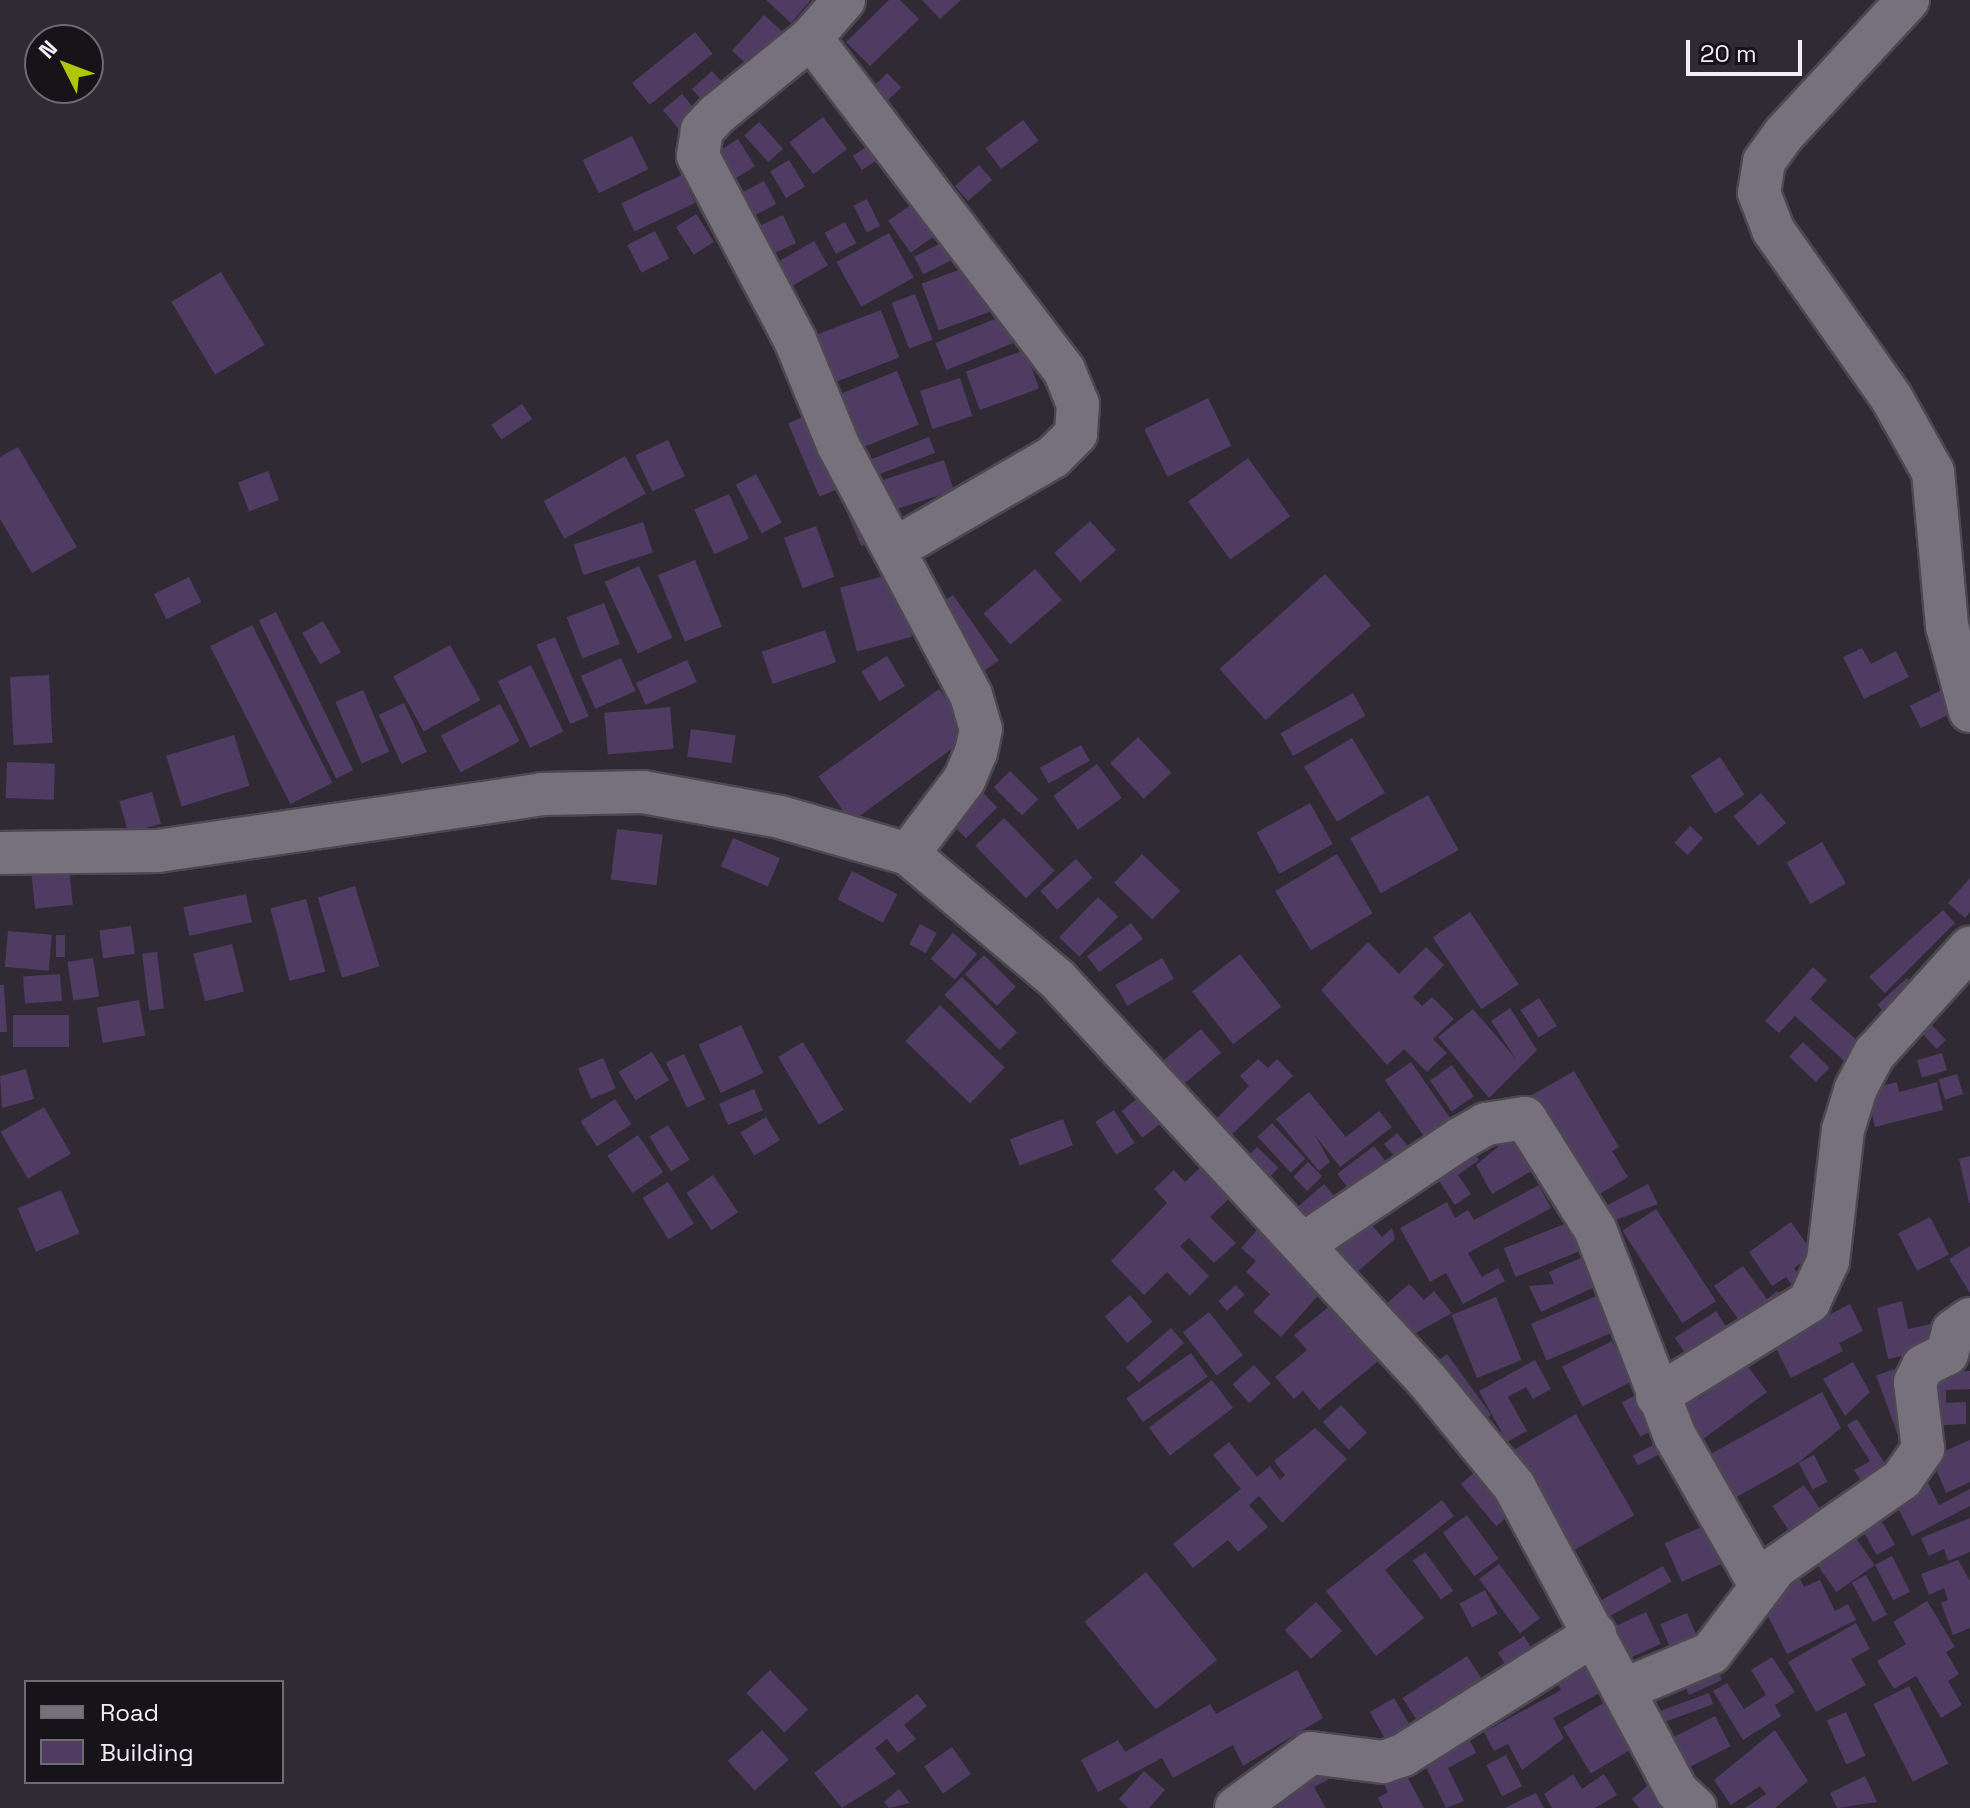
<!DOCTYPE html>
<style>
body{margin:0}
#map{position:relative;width:1970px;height:1808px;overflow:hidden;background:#302a35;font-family:"Space Grotesk",sans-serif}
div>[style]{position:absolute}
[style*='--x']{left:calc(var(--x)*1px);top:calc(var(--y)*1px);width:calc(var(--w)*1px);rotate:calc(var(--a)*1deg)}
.building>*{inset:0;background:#503b63;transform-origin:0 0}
.roads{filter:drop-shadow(2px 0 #4c4851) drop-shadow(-2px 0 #4c4851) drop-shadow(0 2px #4c4851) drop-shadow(0 -2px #4c4851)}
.minor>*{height:42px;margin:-21px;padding:0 21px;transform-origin:21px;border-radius:21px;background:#77717e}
span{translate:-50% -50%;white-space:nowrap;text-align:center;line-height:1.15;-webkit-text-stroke:7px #161419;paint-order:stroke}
.legend{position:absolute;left:24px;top:1680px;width:260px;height:104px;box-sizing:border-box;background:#161419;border:2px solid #6e6b71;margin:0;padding:10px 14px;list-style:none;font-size:24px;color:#f2eef6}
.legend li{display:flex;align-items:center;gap:16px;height:40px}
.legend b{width:40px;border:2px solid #6e6b71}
.north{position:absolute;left:24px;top:24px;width:80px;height:80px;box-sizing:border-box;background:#161419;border:2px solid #6e6b71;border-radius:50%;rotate:312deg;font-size:22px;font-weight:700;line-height:32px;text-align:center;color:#f2eef6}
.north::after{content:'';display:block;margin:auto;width:28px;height:36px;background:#afc506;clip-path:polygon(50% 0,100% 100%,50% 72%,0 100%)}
.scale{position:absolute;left:1686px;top:40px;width:116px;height:36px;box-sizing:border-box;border:4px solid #f2eef6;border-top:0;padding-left:10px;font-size:24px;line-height:28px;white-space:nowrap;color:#f2eef6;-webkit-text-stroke:6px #161419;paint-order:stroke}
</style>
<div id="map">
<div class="building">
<i style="clip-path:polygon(766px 0,811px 0,791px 23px)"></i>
<i style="clip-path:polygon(889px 0,900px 0,919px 19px,870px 66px,846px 42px)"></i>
<i style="clip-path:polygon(922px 0,961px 0,940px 19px)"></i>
<i style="left:764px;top:15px;width:31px;height:48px;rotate:42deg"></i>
<i style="left:695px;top:32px;width:28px;height:81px;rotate:51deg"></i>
<i style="left:712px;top:71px;width:24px;height:27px;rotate:48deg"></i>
<i style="left:887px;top:73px;width:20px;height:32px;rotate:45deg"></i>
<i style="left:682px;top:94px;width:26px;height:25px;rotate:50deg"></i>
<i style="left:823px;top:117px;width:40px;height:42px;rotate:53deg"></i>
<i style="left:1023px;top:120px;width:26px;height:47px;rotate:53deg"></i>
<i style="left:759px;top:122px;width:36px;height:20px;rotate:48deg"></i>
<i style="left:632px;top:136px;width:37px;height:55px;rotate:64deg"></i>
<i style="left:738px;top:139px;width:32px;height:35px;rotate:58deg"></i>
<i style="left:877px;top:140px;width:17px;height:29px;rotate:57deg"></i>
<i style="left:789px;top:160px;width:31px;height:22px;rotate:59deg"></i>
<i style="left:979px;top:165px;width:20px;height:32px;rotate:49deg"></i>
<i style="left:682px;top:175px;width:31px;height:67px;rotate:65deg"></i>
<i style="left:764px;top:181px;width:26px;height:39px;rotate:62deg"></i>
<i style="left:925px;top:195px;width:39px;height:45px;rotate:55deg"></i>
<i style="left:867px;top:199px;width:30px;height:15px;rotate:64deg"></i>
<i style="left:696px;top:214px;width:33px;height:24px;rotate:57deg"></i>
<i style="left:783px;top:215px;width:31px;height:30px;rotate:65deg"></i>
<i style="left:845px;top:222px;width:24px;height:23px;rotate:62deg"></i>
<i style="left:655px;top:231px;width:31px;height:31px;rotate:63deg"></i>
<i style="left:889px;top:233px;width:51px;height:60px;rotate:61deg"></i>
<i style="left:947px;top:240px;width:20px;height:37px;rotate:63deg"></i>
<i style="left:814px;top:241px;width:28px;height:50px;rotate:60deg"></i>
<i style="left:978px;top:263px;width:50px;height:60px;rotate:70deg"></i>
<i style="left:221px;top:272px;width:85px;height:58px;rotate:59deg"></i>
<i style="left:915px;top:294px;width:49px;height:25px;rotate:69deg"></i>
<i style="left:881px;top:310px;width:51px;height:78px;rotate:69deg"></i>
<i style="left:1005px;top:315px;width:29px;height:75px;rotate:68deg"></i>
<i style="left:1025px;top:350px;width:41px;height:63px;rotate:70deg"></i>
<i style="left:897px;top:371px;width:58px;height:74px;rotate:68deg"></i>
<i style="left:960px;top:378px;width:40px;height:42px;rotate:72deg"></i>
<i style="left:1208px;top:398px;width:53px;height:71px;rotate:64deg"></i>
<i style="left:522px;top:404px;width:18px;height:37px;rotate:56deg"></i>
<i style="left:812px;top:413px;width:80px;height:26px;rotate:67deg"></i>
<i style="left:929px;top:437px;width:17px;height:73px;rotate:69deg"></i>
<i style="left:668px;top:440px;width:40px;height:36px;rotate:65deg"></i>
<i style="clip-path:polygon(18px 447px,77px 547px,32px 573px,0 519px,0 457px)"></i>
<i style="left:625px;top:456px;width:43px;height:93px;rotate:61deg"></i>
<i style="left:1248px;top:458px;width:72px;height:74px;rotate:54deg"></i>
<i style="left:944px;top:460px;width:32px;height:71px;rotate:72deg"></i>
<i style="left:268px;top:471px;width:31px;height:32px;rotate:69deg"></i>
<i style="left:756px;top:474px;width:55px;height:23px;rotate:62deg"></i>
<i style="left:856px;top:493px;width:51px;height:16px;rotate:67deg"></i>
<i style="left:729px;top:494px;width:49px;height:38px;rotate:66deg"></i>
<i style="left:1090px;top:521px;width:39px;height:48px;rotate:48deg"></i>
<i style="left:643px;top:522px;width:32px;height:73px;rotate:72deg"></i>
<i style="left:816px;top:526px;width:54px;height:34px;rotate:70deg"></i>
<i style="left:695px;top:560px;width:72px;height:40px;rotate:68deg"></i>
<i style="left:639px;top:566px;width:79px;height:38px;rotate:65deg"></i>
<i style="left:1035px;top:569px;width:41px;height:68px;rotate:49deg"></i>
<i style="left:895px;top:573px;width:66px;height:57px;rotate:75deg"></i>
<i style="left:1325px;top:574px;width:69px;height:142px;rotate:48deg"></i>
<i style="left:189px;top:577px;width:28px;height:39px;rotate:64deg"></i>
<i style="left:953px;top:595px;width:80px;height:21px;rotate:55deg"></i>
<i style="left:604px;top:603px;width:44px;height:40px;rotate:69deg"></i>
<i style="left:276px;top:612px;width:176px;height:19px;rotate:64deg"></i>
<i style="left:323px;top:621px;width:36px;height:24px;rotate:60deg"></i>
<i style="left:252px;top:625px;width:177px;height:47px;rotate:63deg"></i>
<i style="left:825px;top:630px;width:34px;height:67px;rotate:71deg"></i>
<i style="left:555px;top:637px;width:86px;height:20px;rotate:67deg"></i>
<i style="left:450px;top:645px;width:63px;height:65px;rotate:61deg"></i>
<i style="clip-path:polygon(1862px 648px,1871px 664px,1896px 651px,1909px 677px,1864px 699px,1843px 657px)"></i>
<i style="left:887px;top:656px;width:35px;height:30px;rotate:59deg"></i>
<i style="left:621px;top:658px;width:36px;height:44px;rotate:66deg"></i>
<i style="left:687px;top:660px;width:24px;height:56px;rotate:66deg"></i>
<i style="left:531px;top:665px;width:74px;height:37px;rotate:64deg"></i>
<i style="left:49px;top:675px;width:68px;height:39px;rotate:87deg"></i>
<i style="left:939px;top:689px;width:56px;height:149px;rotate:54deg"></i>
<i style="left:1944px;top:689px;width:25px;height:38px;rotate:64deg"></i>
<i style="left:363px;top:690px;width:67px;height:30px;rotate:67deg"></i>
<i style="left:1353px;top:693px;width:26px;height:83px;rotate:61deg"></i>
<i style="left:404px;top:703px;width:54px;height:28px;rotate:65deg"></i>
<i style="left:500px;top:704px;width:42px;height:67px;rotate:62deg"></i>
<i style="left:670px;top:707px;width:42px;height:66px;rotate:85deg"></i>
<i style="left:691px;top:729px;width:45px;height:28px;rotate:8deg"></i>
<i style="left:234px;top:735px;width:53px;height:71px;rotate:73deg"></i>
<i style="left:1138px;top:737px;width:49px;height:38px;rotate:47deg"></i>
<i style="left:1352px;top:738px;width:64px;height:56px;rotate:59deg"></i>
<i style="left:1081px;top:745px;width:18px;height:47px;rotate:61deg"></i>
<i style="left:1720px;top:757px;width:45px;height:35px;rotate:57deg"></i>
<i style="left:7px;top:762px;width:48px;height:36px;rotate:2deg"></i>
<i style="left:1097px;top:764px;width:42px;height:54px;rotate:54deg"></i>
<i style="left:1010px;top:771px;width:40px;height:23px;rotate:45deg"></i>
<i style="left:152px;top:792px;width:33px;height:34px;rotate:74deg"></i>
<i style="left:983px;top:793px;width:20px;height:44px;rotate:45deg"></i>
<i style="left:1761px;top:793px;width:39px;height:36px;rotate:50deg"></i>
<i style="left:1428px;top:795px;width:63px;height:89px;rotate:61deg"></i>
<i style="left:1310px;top:803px;width:47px;height:61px;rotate:61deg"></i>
<i style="left:1004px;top:818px;width:73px;height:40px;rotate:46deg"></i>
<i style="left:1690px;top:826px;width:18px;height:23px;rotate:43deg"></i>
<i style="left:617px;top:829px;width:46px;height:51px;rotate:7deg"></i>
<i style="left:733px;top:838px;width:51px;height:31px;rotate:23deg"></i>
<i style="left:1822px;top:842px;width:48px;height:41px;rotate:60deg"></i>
<i style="left:1142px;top:854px;width:53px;height:40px;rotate:44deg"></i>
<i style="left:1337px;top:854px;width:69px;height:72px;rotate:59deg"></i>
<i style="left:1076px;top:859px;width:25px;height:48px;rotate:48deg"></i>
<i style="left:69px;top:868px;width:37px;height:38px;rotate:84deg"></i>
<i style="left:852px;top:871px;width:51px;height:32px;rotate:27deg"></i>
<i style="clip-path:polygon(1970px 878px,1970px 912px,1965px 918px,1948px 903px)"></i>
<i style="left:355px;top:886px;width:84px;height:39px;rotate:73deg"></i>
<i style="left:246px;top:894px;width:29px;height:64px;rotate:78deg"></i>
<i style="left:1098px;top:897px;width:28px;height:56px;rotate:44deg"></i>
<i style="left:306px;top:899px;width:75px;height:37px;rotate:75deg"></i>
<i style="clip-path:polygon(1943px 910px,1955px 923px,1885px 993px,1869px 977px)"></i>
<i style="left:1470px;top:912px;width:87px;height:45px;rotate:56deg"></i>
<i style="left:1131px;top:923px;width:20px;height:55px;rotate:53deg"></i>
<i style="left:920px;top:924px;width:19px;height:23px;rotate:28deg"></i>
<i style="left:131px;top:926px;width:28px;height:32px;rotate:82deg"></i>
<i style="left:8px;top:931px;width:44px;height:36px;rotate:5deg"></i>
<i style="left:953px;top:933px;width:32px;height:34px;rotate:41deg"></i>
<i style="left:56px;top:935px;width:9px;height:22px"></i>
<i style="clip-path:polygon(1368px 942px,1399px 974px,1426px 947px,1444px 965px,1413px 997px,1422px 1006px,1432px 997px,1454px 1019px,1433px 1039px,1447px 1053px,1427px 1072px,1404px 1049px,1387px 1065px,1321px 990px)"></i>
<i style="left:232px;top:944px;width:49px;height:40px;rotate:76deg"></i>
<i style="left:157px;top:952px;width:57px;height:15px;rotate:83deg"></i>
<i style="left:1240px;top:954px;width:67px;height:61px;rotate:52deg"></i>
<i style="left:984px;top:955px;width:45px;height:27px;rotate:45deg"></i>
<i style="left:93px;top:958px;width:39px;height:26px;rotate:81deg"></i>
<i style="left:1162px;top:958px;width:24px;height:54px;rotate:60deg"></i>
<i style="clip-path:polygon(1813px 967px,1827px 980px,1810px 999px,1868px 1050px,1852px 1068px,1795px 1016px,1779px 1033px,1765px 1021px)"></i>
<i style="left:60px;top:974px;width:27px;height:37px;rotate:86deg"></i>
<i style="left:962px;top:977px;width:78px;height:25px;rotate:45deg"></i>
<i style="left:1907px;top:978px;width:13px;height:40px;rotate:48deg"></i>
<i style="clip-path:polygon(0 985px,4px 985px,7px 1032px,0 1032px)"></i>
<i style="left:1539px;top:998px;width:33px;height:22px;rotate:57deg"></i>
<i style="left:139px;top:1000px;width:36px;height:43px;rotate:80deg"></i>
<i style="left:940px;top:1005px;width:90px;height:50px;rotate:44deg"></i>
<i style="clip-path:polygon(1510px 1008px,1537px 1050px,1489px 1098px,1438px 1037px,1473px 1009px,1516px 1059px,1491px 1021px)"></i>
<i style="left:13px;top:1015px;width:56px;height:32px"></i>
<i style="left:1931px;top:1024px;width:22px;height:13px;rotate:47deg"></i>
<i style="left:741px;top:1025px;width:53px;height:47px;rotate:65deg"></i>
<i style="left:1201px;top:1029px;width:31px;height:63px;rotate:50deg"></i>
<i style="left:803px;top:1042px;width:79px;height:29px;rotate:59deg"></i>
<i style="left:1803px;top:1042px;width:37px;height:20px;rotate:44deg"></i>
<i style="left:652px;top:1052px;width:33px;height:39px;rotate:59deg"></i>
<i style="left:1942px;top:1053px;width:18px;height:26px;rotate:74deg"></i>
<i style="left:684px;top:1054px;width:50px;height:20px;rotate:65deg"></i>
<i style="left:603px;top:1058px;width:33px;height:27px;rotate:67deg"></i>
<i style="clip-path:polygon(1258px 1059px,1268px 1068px,1277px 1059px,1293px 1076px,1223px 1143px,1208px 1127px,1249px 1086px,1240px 1076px)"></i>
<i style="left:1411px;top:1062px;width:85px;height:32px;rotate:55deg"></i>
<i style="left:1452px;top:1065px;width:38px;height:27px;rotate:55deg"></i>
<i style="clip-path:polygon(26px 1069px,34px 1099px,2px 1108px,0 1076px)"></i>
<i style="clip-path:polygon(1574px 1071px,1619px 1147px,1612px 1151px,1628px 1177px,1588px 1201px,1527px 1098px)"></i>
<i style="left:1957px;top:1074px;width:21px;height:19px;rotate:73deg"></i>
<i style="clip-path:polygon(1897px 1082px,1899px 1092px,1937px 1082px,1943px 1110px,1875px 1127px,1866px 1090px)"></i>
<i style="left:754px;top:1089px;width:23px;height:38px;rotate:67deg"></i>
<i style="clip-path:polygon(1309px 1092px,1346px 1137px,1379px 1111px,1392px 1127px,1340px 1167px,1315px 1135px,1330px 1162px,1319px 1171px,1276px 1119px)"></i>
<i style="left:1142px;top:1095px;width:34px;height:26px;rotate:52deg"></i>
<i style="left:615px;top:1099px;width:30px;height:41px;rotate:57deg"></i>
<i style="left:44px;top:1107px;width:54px;height:50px;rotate:60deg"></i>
<i style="left:1114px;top:1110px;width:39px;height:22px;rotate:58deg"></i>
<i style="left:766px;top:1117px;width:27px;height:30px;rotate:59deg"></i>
<i style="left:1063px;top:1119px;width:28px;height:57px;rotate:69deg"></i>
<i style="left:1272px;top:1123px;width:49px;height:20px;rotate:47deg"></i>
<i style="clip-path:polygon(1527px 1123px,1549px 1161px,1492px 1194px,1476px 1165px)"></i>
<i style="left:668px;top:1125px;width:41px;height:22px;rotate:58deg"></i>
<i style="left:1397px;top:1133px;width:23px;height:17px;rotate:50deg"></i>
<i style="left:638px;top:1135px;width:45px;height:37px;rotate:56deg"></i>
<i style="clip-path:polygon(1469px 1144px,1479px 1160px,1458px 1175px,1471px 1194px,1455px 1205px,1431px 1169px)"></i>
<i style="left:1374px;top:1146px;width:35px;height:46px;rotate:53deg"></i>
<i style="left:1257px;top:1147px;width:30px;height:30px;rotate:44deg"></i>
<i style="clip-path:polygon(1970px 1156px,1970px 1203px,1969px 1203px,1959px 1159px)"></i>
<i style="left:1308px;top:1162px;width:20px;height:21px;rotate:45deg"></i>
<i style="clip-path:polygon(1205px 1163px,1231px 1197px,1210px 1217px,1236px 1243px,1214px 1263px,1189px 1238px,1180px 1246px,1209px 1276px,1190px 1296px,1167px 1272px,1144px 1295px,1111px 1261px,1167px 1203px,1154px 1189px,1174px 1170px,1185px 1182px)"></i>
<i style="left:713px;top:1175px;width:45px;height:32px;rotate:56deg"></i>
<i style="left:668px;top:1182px;width:49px;height:30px;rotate:58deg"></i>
<i style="left:1324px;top:1184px;width:29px;height:37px;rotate:49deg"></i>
<i style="clip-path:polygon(1648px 1184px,1658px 1204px,1610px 1222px,1602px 1208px)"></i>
<i style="clip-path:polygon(1539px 1185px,1551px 1208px,1468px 1253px,1482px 1277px,1498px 1268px,1505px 1281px,1463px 1304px,1446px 1273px,1430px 1282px,1400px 1228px,1447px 1202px,1455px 1218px,1468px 1210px,1474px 1220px)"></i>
<i style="left:61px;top:1190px;width:47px;height:47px;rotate:67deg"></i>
<i style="left:1656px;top:1209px;width:110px;height:40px;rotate:57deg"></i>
<i style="clip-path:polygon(1362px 1214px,1382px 1237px,1392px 1228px,1395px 1239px,1357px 1272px,1331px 1242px)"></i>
<i style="left:1930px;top:1217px;width:42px;height:36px;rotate:63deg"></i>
<i style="left:1579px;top:1218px;width:31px;height:81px;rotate:68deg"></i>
<i style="clip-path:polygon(1791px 1222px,1814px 1254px,1794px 1268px,1808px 1288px,1799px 1295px,1786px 1277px,1772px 1286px,1749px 1252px)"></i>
<i style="clip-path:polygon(1258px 1229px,1324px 1289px,1281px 1337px,1253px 1312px,1270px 1294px,1246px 1272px,1256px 1261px,1241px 1248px)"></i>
<i style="clip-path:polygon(1970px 1246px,1970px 1293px,1949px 1259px)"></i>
<i style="clip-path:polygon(1592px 1253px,1605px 1282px,1541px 1312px,1529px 1286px,1554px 1284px,1549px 1272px)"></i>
<i style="clip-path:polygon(1743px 1266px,1767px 1299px,1777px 1291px,1792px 1311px,1753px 1339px,1714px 1286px)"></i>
<i style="clip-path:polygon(1409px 1284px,1424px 1300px,1434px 1291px,1452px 1313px,1416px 1333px,1431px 1350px,1420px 1358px,1379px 1310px)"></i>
<i style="left:1236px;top:1285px;width:13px;height:24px;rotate:48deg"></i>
<i style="left:1601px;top:1294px;width:40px;height:76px;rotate:67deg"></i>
<i style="left:1130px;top:1295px;width:35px;height:33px;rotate:50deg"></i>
<i style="left:1496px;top:1297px;width:68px;height:48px;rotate:68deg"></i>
<i style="clip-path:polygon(1337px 1300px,1383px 1357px,1319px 1410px,1303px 1391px,1294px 1399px,1275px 1377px,1307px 1350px,1294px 1335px)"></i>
<i style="clip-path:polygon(1902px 1301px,1908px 1329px,1940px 1322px,1946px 1346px,1888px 1359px,1877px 1308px)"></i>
<i style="clip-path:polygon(1850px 1304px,1863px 1331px,1839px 1343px,1843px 1351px,1791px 1378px,1769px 1335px,1821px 1307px,1825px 1317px)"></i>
<i style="left:1716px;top:1311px;width:35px;height:49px;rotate:57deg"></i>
<i style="left:1209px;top:1312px;width:55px;height:33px;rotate:52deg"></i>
<i style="left:1171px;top:1328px;width:20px;height:60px;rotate:49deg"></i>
<i style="left:1612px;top:1341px;width:45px;height:56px;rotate:63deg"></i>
<i style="left:1191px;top:1353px;width:29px;height:79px;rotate:55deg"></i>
<i style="left:1447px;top:1354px;width:75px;height:14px;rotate:54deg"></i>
<i style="clip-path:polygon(1740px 1356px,1767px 1392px,1695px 1445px,1664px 1404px,1689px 1385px,1699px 1399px,1707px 1393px,1701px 1384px)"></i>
<i style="clip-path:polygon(1535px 1360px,1551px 1389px,1533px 1399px,1526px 1387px,1508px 1397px,1527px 1431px,1507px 1442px,1479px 1391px)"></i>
<i style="clip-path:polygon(1853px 1362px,1870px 1392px,1845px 1416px,1823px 1379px)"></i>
<i style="left:1254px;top:1365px;width:25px;height:29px;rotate:48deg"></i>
<i style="left:1894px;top:1369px;width:76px;height:19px;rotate:70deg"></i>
<i style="clip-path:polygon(1970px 1371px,1970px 1389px,1946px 1390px,1946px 1403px,1966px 1402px,1966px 1424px,1925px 1426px,1923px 1373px)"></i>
<i style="left:1212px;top:1380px;width:35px;height:79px;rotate:53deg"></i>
<i style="clip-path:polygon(1822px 1392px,1841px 1428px,1799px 1462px,1724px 1504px,1700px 1460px)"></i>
<i style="left:1639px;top:1393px;width:39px;height:20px;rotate:61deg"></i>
<i style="left:1341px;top:1405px;width:38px;height:25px;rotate:47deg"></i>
<i style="left:1576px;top:1414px;width:117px;height:74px;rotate:60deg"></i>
<i style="clip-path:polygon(1857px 1419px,1890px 1472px,1869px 1493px,1854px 1470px,1870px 1461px,1847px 1425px)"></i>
<i style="clip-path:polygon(1315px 1428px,1347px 1459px,1282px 1523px,1259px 1496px,1249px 1505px,1268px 1527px,1238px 1552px,1228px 1540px,1193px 1568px,1173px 1544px,1241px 1489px,1213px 1455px,1229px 1442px,1257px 1477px,1270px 1466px,1280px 1480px,1285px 1475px,1274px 1461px)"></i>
<i style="left:1663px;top:1440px;width:11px;height:34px;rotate:63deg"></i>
<i style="clip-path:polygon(1970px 1440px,1970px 1482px,1946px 1493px,1931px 1457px)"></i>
<i style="left:1814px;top:1455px;width:30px;height:17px;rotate:63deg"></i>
<i style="left:1480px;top:1468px;width:55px;height:25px;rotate:50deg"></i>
<i style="clip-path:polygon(1927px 1481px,1939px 1505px,1970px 1489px,1970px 1506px,1912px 1536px,1893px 1498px)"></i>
<i style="left:1804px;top:1485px;width:41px;height:38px;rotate:56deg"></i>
<i style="clip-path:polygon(1442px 1500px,1454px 1516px,1385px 1570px,1424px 1618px,1376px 1656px,1326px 1591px)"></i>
<i style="left:1467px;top:1515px;width:54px;height:30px;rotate:54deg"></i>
<i style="left:1879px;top:1516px;width:33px;height:21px;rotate:61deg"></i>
<i style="clip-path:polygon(1970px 1518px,1970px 1552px,1948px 1561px,1944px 1549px,1929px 1556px,1921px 1538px)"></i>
<i style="left:1715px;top:1521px;width:42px;height:55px;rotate:66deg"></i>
<i style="left:1853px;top:1534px;width:38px;height:47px;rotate:55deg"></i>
<i style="left:1425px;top:1552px;width:48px;height:15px;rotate:54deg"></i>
<i style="left:1892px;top:1556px;width:40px;height:19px;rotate:63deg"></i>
<i style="clip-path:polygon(1958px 1560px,1970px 1581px,1970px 1628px,1953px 1635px,1941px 1603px,1948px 1600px,1944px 1588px,1929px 1595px,1921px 1574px)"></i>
<i style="left:1499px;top:1564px;width:68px;height:25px;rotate:53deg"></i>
<i style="left:1663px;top:1566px;width:18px;height:87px;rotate:61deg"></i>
<i style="left:1146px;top:1572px;width:113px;height:79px;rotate:51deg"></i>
<i style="clip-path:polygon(1797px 1573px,1804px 1587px,1820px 1580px,1835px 1611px,1848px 1604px,1856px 1620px,1787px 1654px,1764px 1608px,1781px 1599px,1774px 1585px)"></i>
<i style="left:1866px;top:1575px;width:45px;height:16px;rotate:62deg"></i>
<i style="left:1485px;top:1590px;width:27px;height:29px;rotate:62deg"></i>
<i style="clip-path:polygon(1927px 1601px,1955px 1647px,1946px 1652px,1959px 1674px,1948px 1681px,1962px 1705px,1941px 1718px,1916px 1676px,1894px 1689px,1877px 1661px,1906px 1644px,1893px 1622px)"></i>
<i style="left:1316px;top:1602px;width:39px;height:42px;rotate:48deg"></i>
<i style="left:1646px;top:1612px;width:35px;height:38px;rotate:65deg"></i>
<i style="left:1687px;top:1613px;width:40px;height:29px;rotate:67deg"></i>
<i style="clip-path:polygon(1856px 1623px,1870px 1649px,1851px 1659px,1866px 1685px,1816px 1712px,1788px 1662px)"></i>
<i style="left:1524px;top:1636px;width:31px;height:31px;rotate:58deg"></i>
<i style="left:1467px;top:1656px;width:43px;height:77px;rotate:57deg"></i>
<i style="clip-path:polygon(1579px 1656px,1600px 1693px,1553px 1718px,1564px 1738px,1522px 1770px,1508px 1744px,1494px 1751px,1484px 1732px,1561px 1690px,1551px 1671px)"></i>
<i style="clip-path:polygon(1772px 1657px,1795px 1692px,1775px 1705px,1781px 1716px,1743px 1740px,1713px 1691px,1727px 1683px,1744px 1709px,1766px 1695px,1751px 1670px)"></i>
<i style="clip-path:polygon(1713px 1659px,1722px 1680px,1689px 1695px,1685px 1685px)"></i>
<i style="left:770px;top:1670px;width:55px;height:33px;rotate:46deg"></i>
<i style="clip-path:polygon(1297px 1670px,1323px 1718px,1243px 1766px,1233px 1745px,1173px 1778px,1162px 1758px,1098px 1792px,1081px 1760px,1118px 1740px,1125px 1752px,1210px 1704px,1216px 1714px)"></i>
<i style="left:1909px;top:1686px;width:87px;height:40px;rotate:63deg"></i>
<i style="left:1709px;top:1693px;width:12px;height:56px;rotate:70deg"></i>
<i style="clip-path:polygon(917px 1694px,927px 1706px,904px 1725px,916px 1739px,898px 1753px,887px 1739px,875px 1748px,896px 1774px,842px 1808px,814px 1773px)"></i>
<i style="left:1394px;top:1698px;width:44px;height:28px;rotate:60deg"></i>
<i style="left:1605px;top:1702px;width:54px;height:49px;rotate:59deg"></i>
<i style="left:1846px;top:1712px;width:48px;height:21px;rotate:66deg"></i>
<i style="left:1715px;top:1716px;width:34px;height:62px;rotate:63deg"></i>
<i style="left:762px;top:1730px;width:40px;height:46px;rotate:48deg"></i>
<i style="clip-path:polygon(1775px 1730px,1808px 1781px,1775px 1808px,1745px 1808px,1766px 1794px,1760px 1786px,1731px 1805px,1714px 1780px)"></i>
<i style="clip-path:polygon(1467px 1734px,1476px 1753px,1448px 1768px,1464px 1801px,1446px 1808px,1421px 1757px)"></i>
<i style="left:952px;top:1747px;width:33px;height:34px;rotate:55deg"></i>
<i style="left:1506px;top:1755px;width:35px;height:22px;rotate:63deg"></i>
<i style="clip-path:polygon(1318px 1762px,1328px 1780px,1314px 1787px,1326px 1808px,1278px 1808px,1273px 1788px)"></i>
<i style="clip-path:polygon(1402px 1767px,1424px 1808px,1383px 1808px,1378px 1798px,1388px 1792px,1381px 1778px)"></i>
<i style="clip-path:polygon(1144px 1771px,1165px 1790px,1149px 1808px,1128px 1808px,1119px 1799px)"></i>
<i style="clip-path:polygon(1573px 1774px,1582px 1789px,1604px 1774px,1617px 1795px,1595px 1808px,1552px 1808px,1544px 1794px)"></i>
<i style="clip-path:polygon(1865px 1776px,1877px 1802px,1837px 1808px,1830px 1793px)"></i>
<i style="clip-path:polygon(1654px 1780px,1678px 1808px,1639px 1808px,1632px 1799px)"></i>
<i style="clip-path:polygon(899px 1789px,910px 1803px,889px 1808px,884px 1802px)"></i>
<i style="clip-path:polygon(1536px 1793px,1544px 1808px,1505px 1808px,1521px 1800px)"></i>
</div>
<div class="roads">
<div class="minor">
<i style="--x:844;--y:0;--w:50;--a:131"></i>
<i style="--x:811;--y:38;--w:122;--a:141"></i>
<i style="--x:716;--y:115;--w:21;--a:133"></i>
<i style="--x:702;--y:130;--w:26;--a:99"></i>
<i style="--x:698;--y:156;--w:208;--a:62.2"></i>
<i style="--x:795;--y:340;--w:113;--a:67.7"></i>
<i style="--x:838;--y:445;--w:283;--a:62"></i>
<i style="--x:971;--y:695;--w:35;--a:74"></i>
<i style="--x:981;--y:729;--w:24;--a:102"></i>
<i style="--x:976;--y:752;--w:30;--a:113"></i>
<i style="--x:964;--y:780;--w:93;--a:127.1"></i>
<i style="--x:1908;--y:0;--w:183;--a:132.8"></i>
<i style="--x:1784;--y:134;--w:34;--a:126"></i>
<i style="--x:1764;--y:162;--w:31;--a:99"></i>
<i style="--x:1759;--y:193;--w:40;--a:69"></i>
<i style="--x:1773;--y:230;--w:204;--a:54.8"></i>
<i style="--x:1891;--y:397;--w:86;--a:60.8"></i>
<i style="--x:1933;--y:472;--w:155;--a:84.8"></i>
<i style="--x:1947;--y:626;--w:88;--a:74.9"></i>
<i style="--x:811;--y:38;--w:417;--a:52.7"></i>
<i style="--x:1064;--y:370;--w:37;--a:68"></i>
<i style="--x:1078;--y:404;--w:30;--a:94"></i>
<i style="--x:1076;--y:434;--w:33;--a:135"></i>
<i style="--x:1053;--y:457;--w:184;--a:149.9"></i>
<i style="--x:0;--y:853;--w:158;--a:-0.7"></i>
<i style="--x:158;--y:851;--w:388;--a:-8.4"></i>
<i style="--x:542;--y:794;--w:101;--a:-1.1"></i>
<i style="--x:643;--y:792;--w:139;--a:10.3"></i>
<i style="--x:780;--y:817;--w:133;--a:16.1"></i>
<i style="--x:908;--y:854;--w:194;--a:40"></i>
<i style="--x:1057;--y:979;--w:546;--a:47.3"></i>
<i style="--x:1427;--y:1380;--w:137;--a:50.6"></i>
<i style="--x:1514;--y:1486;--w:346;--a:61.9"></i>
<i style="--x:1677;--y:1791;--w:25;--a:43"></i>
<i style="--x:1305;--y:1243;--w:187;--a:-33.9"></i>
<i style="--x:1460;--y:1139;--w:30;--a:-30"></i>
<i style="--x:1486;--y:1124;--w:39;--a:-9"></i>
<i style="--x:1525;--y:1118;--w:131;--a:57.8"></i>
<i style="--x:1595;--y:1229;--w:222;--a:68.9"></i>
<i style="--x:1675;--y:1436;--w:172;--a:60.3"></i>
<i style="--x:1657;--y:1396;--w:179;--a:-31.7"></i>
<i style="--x:1809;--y:1302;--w:45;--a:-65.1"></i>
<i style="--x:1828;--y:1261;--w:132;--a:-83.5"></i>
<i style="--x:1843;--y:1130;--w:44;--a:-72.8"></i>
<i style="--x:1856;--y:1088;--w:40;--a:-62"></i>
<i style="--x:1875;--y:1053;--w:142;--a:-47.9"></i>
<i style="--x:1625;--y:1689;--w:93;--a:-22.7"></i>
<i style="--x:1711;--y:1653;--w:108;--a:-52.9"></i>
<i style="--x:1776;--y:1567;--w:154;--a:-34.9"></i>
<i style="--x:1902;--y:1479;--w:37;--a:-55"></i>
<i style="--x:1923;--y:1449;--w:67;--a:-96.8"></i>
<i style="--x:1915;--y:1382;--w:18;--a:-63"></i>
<i style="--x:1923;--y:1366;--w:27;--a:-27"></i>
<i style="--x:1947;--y:1354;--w:24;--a:-75"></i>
<i style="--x:1953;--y:1331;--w:21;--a:-35"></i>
<i style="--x:1236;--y:1808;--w:93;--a:-36.3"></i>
<i style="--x:1311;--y:1753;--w:73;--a:7.1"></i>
<i style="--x:1383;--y:1762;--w:21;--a:-19"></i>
<i style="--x:1403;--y:1755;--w:227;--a:-32.2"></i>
</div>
</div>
<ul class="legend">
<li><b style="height:10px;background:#77717e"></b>Road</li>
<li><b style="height:22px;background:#503b63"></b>Building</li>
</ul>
<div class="north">N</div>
<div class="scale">20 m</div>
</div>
